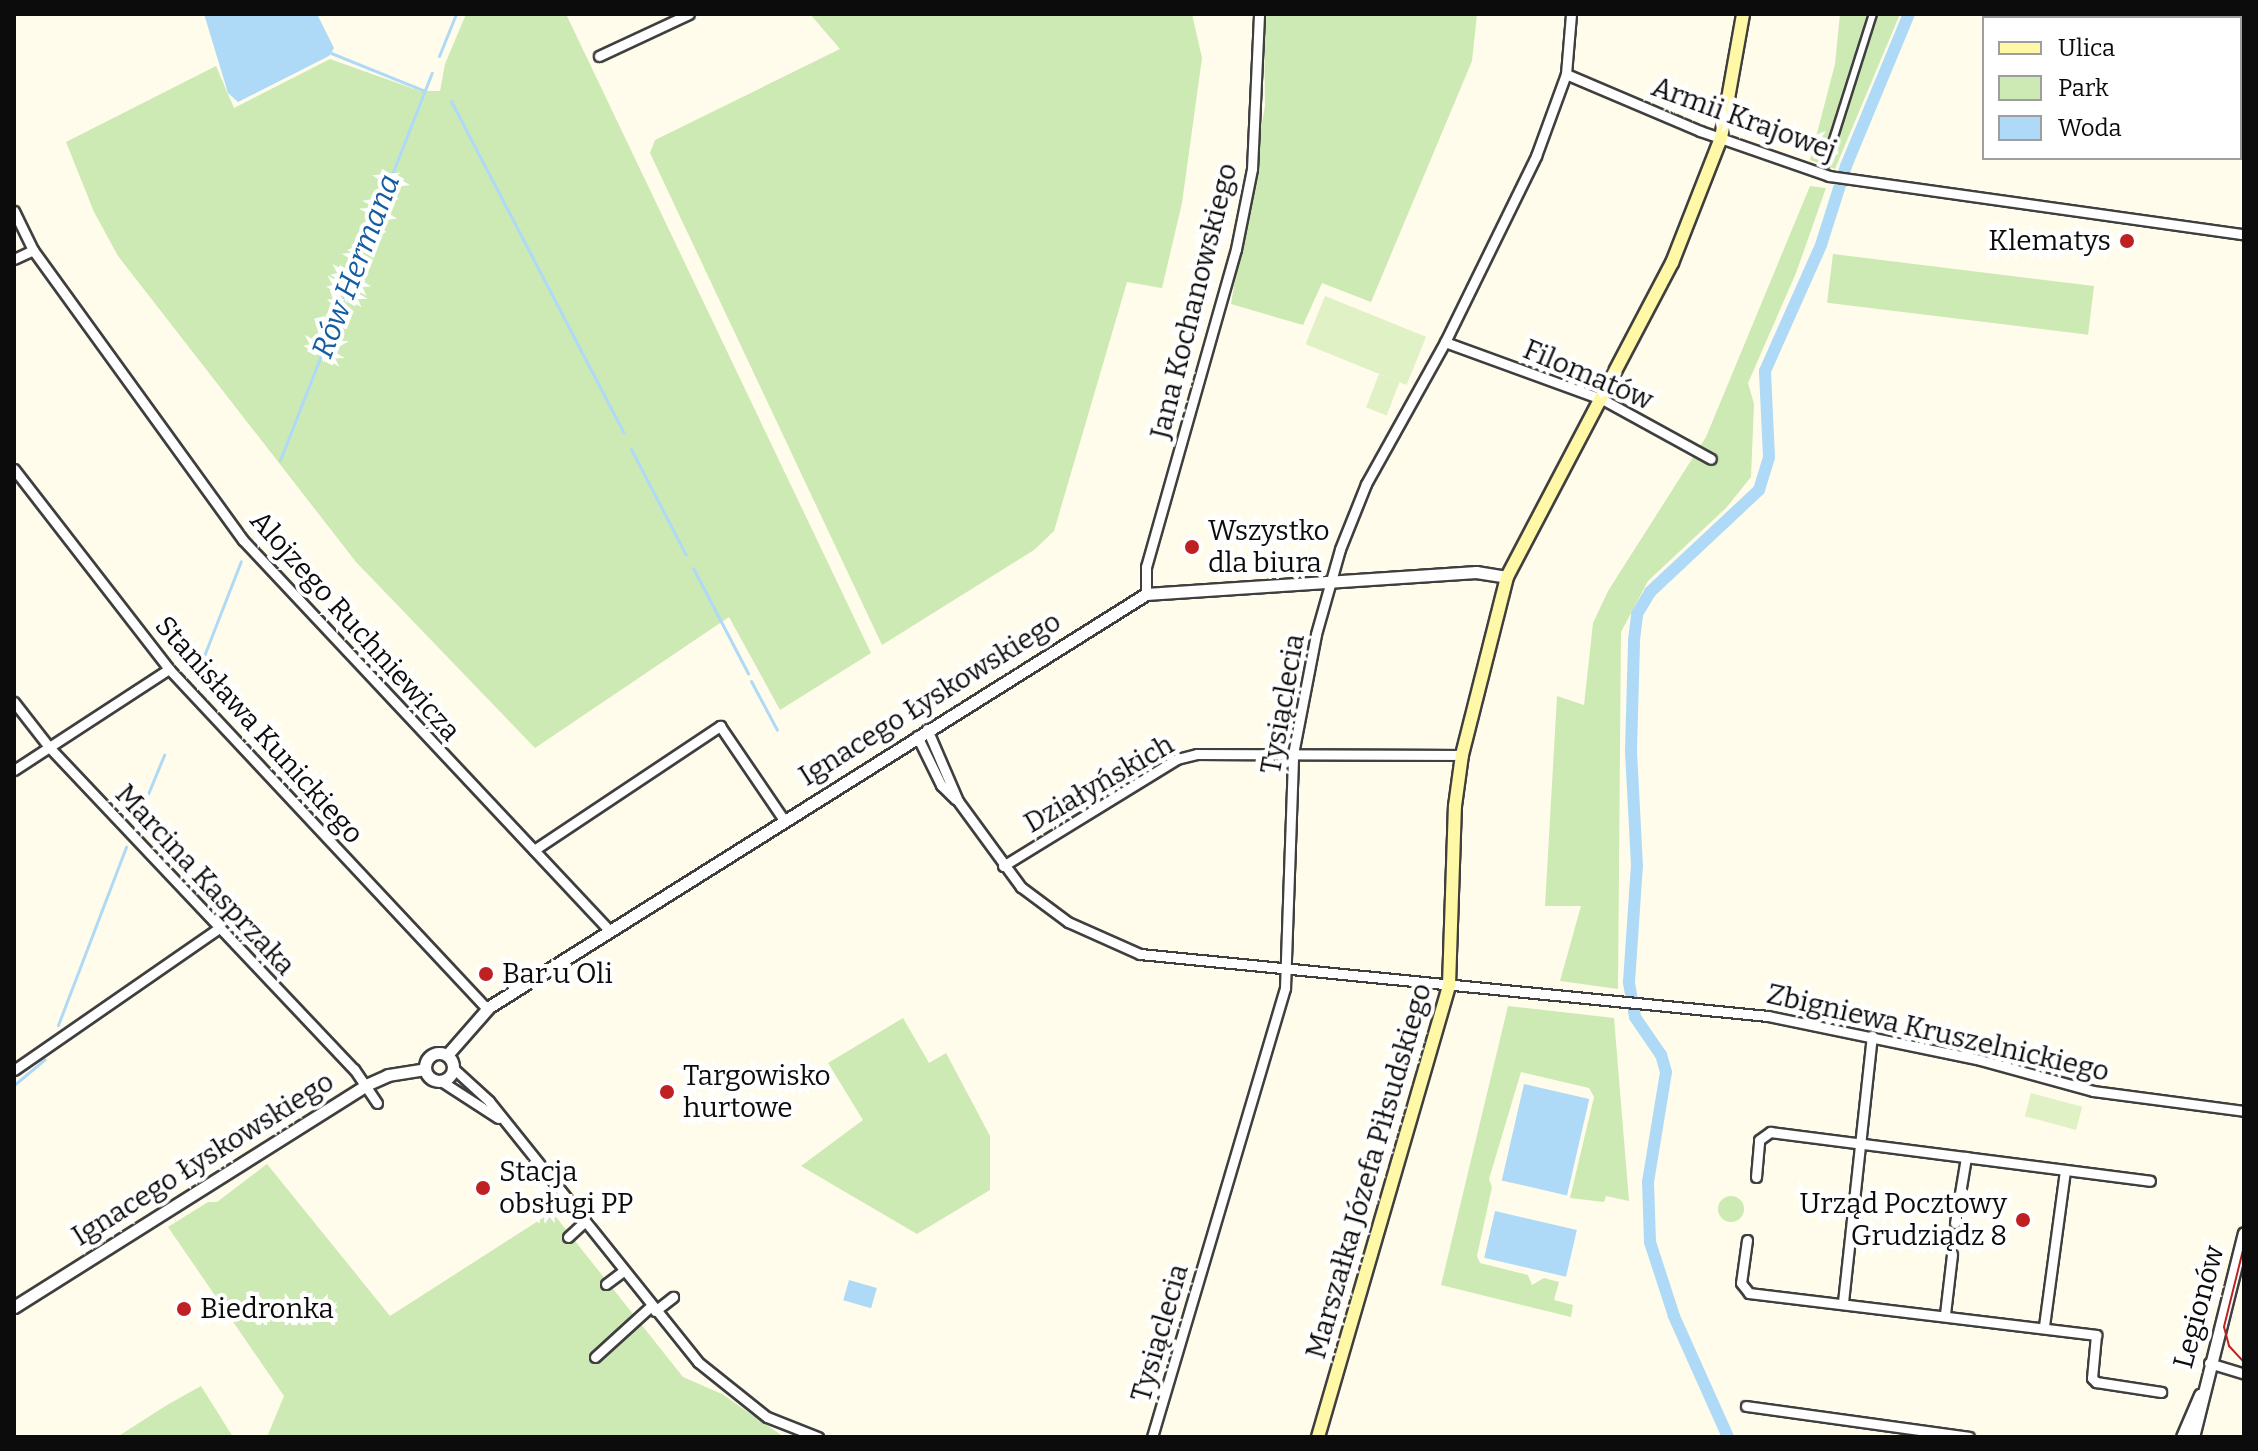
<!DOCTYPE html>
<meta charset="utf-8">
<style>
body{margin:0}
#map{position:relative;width:2258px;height:1451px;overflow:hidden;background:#fffceb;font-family:Bitter,serif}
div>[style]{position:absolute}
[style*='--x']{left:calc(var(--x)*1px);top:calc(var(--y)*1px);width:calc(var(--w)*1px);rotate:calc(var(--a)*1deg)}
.green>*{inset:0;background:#ceeab4;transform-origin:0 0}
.round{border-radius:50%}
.pitch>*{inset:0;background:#e1f1c6;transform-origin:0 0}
.water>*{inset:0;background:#afdaf7;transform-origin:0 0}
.stream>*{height:3px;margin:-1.5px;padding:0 1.5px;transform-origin:1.5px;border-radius:1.5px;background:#afdaf7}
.canal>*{height:12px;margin:-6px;padding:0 6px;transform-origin:6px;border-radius:6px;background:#afdaf7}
.roads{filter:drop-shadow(2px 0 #3f3f3f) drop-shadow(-2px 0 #3f3f3f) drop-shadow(0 2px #3f3f3f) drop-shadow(0 -2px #3f3f3f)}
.pedestrian>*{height:6px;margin:-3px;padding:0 3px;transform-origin:3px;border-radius:3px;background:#fff}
.minor>*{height:9px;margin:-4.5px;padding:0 4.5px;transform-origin:4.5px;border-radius:4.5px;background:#fff}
.tertiary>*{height:11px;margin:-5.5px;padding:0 5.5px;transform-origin:5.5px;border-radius:5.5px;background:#fff}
.tertiary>.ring{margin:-5.5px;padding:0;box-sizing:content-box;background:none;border:11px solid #fff;border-radius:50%}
.secondary>*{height:12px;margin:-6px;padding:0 6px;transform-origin:6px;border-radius:6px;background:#fff8a6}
.tram>*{height:2px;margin:-1px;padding:0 1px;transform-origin:1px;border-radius:1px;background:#bf2123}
.dots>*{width:22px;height:22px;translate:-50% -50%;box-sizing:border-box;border:4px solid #fff;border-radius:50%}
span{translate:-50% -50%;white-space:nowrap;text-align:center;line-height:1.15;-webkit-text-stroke:8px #fff;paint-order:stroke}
.street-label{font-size:28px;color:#0c0c0c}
.poi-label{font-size:28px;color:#0c0c0c}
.right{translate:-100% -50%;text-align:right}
.left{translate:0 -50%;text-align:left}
.water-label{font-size:30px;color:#135da0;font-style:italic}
.frame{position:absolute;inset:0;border:16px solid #0c0c0c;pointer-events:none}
.legend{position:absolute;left:1982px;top:16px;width:260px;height:144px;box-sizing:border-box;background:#fff;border:2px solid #9e9e9e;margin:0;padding:10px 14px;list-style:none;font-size:24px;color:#0c0c0c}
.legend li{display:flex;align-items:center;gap:16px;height:40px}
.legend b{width:40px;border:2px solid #9e9e9e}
</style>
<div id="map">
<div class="green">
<i style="clip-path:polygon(466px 14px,566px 14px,871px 653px,780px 710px,729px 617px,535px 748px,356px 562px,118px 256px,94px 212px,66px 142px,216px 66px,234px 108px,330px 59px,420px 91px,440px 91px,445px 64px)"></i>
<i style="clip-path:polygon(810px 14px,1192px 14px,1202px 58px,1182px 203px,1162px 288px,1127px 282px,1054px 531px,1034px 550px,882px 645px,650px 153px,655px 140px,840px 49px)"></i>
<i style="clip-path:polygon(1264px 14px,1477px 14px,1472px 61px,1371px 302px,1322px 283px,1303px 325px,1231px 304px,1265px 106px)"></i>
<i style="clip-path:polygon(1840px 14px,1900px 14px,1835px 169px,1810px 160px,1835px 64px)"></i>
<i style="clip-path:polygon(1810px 186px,1826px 188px,1796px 273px,1748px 383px,1754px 404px,1751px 477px,1726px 508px,1648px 581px,1621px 632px,1618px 989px,1560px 981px,1581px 906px,1545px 906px,1557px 696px,1584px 705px,1593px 623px,1608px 591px,1706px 437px)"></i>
<i style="left:1833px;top:254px;width:263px;height:49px;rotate:7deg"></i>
<i style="clip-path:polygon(1508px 1006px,1614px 1018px,1629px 1201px,1606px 1196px,1604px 1202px,1570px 1198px,1594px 1097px,1589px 1088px,1521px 1072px,1489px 1179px,1492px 1187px,1477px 1256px,1480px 1263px,1528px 1275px,1532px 1285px,1544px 1278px,1559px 1282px,1554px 1300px,1573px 1305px,1571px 1317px,1441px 1285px)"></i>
<i style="clip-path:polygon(903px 1018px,929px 1063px,946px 1053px,990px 1136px,990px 1190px,917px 1234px,801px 1166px,863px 1120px,828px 1063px)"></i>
<i style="clip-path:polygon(267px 1164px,390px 1316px,552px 1212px,683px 1377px,722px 1394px,784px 1437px,267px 1437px,284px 1396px,168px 1227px,208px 1202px,217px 1202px)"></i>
<i class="round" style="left:1718px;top:1196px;width:26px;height:26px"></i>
<i style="clip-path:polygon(201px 1386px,233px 1437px,117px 1437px,167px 1405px)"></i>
</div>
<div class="pitch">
<i style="left:1325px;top:296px;width:109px;height:52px;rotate:22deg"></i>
<i style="left:1379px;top:374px;width:22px;height:36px;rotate:21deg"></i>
<i style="left:2031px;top:1093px;width:53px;height:24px;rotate:15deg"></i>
</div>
<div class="water">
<i style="clip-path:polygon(204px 14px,317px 14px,334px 48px,329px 56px,238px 102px,228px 93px)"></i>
<i style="left:1524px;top:1084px;width:67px;height:99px;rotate:13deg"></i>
<i style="left:1495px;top:1211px;width:84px;height:48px;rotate:13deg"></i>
<i style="left:849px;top:1280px;width:29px;height:21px;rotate:16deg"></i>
</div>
<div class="stream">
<i style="--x:331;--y:53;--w:101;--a:22"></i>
<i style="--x:439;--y:56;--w:45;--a:-68"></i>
<i style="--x:451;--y:101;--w:374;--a:62.5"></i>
<i style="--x:631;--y:449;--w:119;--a:62.6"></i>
<i style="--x:280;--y:460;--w:416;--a:-68.6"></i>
<i style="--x:693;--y:568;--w:119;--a:62.4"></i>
<i style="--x:202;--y:661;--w:107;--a:-68.7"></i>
<i style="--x:751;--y:681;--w:55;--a:62"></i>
<i style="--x:136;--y:823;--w:74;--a:-67.6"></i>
<i style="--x:58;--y:1025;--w:191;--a:-69.1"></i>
<i style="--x:14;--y:1085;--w:40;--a:-40"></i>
</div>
<div class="canal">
<i style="--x:1728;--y:1437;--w:133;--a:-114.1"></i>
<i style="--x:1674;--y:1316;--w:78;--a:-108"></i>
<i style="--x:1650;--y:1242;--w:60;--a:-91.9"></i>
<i style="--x:1648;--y:1182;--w:111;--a:-80.7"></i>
<i style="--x:1666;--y:1072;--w:18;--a:-106"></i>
<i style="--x:1661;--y:1055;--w:46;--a:-124.4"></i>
<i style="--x:1635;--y:1017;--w:36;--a:-100"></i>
<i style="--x:1629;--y:982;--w:116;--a:-86.1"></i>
<i style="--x:1637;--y:866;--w:116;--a:-93"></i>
<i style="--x:1631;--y:750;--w:110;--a:-88.4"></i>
<i style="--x:1634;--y:640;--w:26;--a:-83"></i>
<i style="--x:1637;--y:614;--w:26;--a:-59"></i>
<i style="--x:1650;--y:592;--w:149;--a:-43.1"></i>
<i style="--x:1759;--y:490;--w:34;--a:-73"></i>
<i style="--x:1769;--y:457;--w:86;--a:-92.7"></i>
<i style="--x:1765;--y:371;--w:138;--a:-66"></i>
<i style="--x:1821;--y:245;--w:83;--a:-72.4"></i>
<i style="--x:1846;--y:166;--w:165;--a:-67.5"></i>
</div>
<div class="roads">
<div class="pedestrian">
<i style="--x:1825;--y:165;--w:158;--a:-72.4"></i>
</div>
<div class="minor">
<i style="--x:599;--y:56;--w:99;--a:-25"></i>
<i style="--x:1566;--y:74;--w:146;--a:23"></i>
<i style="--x:1700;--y:131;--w:137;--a:19.2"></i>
<i style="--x:1829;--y:176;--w:419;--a:8"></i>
<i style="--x:14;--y:211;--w:43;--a:64"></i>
<i style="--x:33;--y:250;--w:358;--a:54.1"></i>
<i style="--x:243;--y:540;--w:535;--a:46.82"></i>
<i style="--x:14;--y:259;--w:21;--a:-25"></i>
<i style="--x:1445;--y:342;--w:167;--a:20"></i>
<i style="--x:1602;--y:399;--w:124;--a:28.8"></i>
<i style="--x:14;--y:469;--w:253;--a:52.2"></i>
<i style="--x:169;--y:669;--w:464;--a:46.9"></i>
<i style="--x:1146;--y:594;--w:27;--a:-90"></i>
<i style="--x:1146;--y:567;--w:330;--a:-74.2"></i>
<i style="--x:1236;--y:249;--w:82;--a:-78.7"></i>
<i style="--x:1252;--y:169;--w:155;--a:-87.4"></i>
<i style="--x:14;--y:702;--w:57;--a:52.1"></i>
<i style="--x:49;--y:747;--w:444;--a:46.6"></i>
<i style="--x:354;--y:1069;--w:41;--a:55.9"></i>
<i style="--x:927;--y:729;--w:78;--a:66.7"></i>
<i style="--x:958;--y:801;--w:107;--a:53.8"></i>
<i style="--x:1021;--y:887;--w:59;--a:36.7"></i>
<i style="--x:1068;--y:922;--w:79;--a:24"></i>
<i style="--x:1140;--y:954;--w:631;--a:5.64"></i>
<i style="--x:1768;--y:1016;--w:217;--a:11.7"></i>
<i style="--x:1980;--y:1060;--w:117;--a:15.3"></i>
<i style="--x:2093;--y:1091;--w:152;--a:7.5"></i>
<i style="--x:917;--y:736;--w:55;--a:63.9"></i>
<i style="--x:941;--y:785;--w:20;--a:45"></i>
<i style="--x:14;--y:770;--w:185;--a:-33.1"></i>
<i style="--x:534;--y:850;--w:224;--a:-33.7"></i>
<i style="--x:720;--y:726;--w:114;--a:55.8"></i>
<i style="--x:1003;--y:866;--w:204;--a:-31.6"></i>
<i style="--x:1177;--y:759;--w:21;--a:-14"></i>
<i style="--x:1197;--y:754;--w:265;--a:0.2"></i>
<i style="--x:453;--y:1068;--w:49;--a:42.5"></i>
<i style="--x:489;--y:1101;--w:334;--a:51.3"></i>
<i style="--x:698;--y:1362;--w:88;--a:38.6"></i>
<i style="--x:767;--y:1417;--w:55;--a:21.4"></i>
<i style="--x:14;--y:1070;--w:249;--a:-34.7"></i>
<i style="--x:441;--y:1081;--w:68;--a:33"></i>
<i style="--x:1756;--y:1177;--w:37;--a:-85"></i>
<i style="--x:1759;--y:1140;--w:14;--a:-36"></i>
<i style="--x:1770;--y:1132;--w:383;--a:7.3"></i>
<i style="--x:1955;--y:1223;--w:67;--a:-80.5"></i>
<i style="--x:568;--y:1237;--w:21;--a:-43"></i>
<i style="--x:1747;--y:1240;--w:43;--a:97.9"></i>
<i style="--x:1741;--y:1283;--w:13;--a:51"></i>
<i style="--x:1749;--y:1293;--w:350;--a:6.9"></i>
<i style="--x:2096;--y:1335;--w:43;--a:95.3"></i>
<i style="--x:2092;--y:1378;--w:6;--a:45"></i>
<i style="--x:2096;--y:1382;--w:66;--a:8.7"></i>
<i style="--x:606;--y:1284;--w:21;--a:-37"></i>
<i style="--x:1843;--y:1302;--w:268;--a:-83.8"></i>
<i style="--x:655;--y:1311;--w:23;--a:-38"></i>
<i style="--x:1945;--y:1314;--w:60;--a:-83.3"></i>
<i style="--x:2044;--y:1326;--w:157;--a:-82.3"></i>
<i style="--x:595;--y:1357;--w:76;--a:-42.3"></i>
<i style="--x:2209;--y:1363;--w:37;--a:17"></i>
<i style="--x:1746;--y:1406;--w:225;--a:7.9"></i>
<i style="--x:1152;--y:1437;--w:468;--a:-73.5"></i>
<i style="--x:1285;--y:988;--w:234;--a:-88"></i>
<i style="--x:1293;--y:754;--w:122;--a:-79.1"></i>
<i style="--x:1316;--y:634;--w:88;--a:-74.2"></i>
<i style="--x:1340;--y:549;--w:70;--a:-68.2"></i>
<i style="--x:1366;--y:484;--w:162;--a:-60.9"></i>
<i style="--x:1445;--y:342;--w:207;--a:-63.9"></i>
<i style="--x:1536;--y:156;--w:87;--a:-69.9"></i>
<i style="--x:1566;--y:74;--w:60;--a:-85.2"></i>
</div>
<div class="tertiary">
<i class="ring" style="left:425px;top:1053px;width:17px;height:17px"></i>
<i style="--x:447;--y:1055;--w:64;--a:-48.8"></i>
<i style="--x:489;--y:1007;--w:776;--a:-32.15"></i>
<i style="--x:1146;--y:594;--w:331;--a:-3.8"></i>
<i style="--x:1476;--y:572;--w:31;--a:9"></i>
<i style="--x:14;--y:1307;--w:416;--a:-32.2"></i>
<i style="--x:366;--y:1085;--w:24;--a:-24"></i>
<i style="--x:388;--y:1075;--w:37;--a:-9"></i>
<i style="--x:2182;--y:1437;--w:46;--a:-66.8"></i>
<i style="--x:2193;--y:1437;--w:210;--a:-76"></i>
</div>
<div class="secondary">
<i style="--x:1318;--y:1437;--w:471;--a:-73.8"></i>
<i style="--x:1449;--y:985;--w:179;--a:-88.1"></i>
<i style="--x:1455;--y:806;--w:51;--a:-82.2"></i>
<i style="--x:1462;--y:755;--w:184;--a:-75.8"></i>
<i style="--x:1507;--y:577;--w:355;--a:-62.3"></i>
<i style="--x:1672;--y:263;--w:134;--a:-68.6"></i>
<i style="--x:1721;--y:138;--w:126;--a:-79.9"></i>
</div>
</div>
<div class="tram">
<i style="--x:2244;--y:1246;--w:83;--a:103.9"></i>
<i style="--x:2224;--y:1327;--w:20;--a:75"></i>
<i style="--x:2229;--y:1346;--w:22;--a:47"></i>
</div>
<div class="dots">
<i style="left:2127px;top:241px;background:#bf2123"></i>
<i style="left:1192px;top:547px;background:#bf2123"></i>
<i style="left:486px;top:974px;background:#bf2123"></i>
<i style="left:667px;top:1092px;background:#bf2123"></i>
<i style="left:483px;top:1188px;background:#bf2123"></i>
<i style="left:2023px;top:1220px;background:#bf2123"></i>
<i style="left:184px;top:1309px;background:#bf2123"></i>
</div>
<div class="street-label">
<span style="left:1744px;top:119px;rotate:20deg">Armii Krajowej</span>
<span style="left:1194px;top:301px;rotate:-76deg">Jana Kochanowskiego</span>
<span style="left:1588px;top:375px;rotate:23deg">Filomatów</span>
<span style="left:355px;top:626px;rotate:48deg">Alojzego Ruchniewicza</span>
<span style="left:930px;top:699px;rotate:-32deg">Ignacego Łyskowskiego</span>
<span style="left:1283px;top:704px;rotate:-80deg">Tysiąclecia</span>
<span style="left:259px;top:730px;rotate:48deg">Stanisława Kunickiego</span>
<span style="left:1099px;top:784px;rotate:-30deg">Działyńskich</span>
<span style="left:205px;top:880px;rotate:47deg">Marcina Kasprzaka</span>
<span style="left:1938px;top:1033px;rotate:13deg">Zbigniewa Kruszelnickiego</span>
<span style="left:203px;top:1159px;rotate:-32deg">Ignacego Łyskowskiego</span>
<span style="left:1369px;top:1171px;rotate:-74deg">Marszałka Józefa Piłsudskiego</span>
<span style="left:2199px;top:1307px;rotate:-75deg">Legionów</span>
<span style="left:1160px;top:1333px;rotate:-74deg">Tysiąclecia</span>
</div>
<div class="poi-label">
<span class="right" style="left:2111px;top:241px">Klematys</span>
<span class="left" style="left:1208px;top:547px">Wszystko<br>dla biura</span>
<span class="left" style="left:502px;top:974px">Bar u Oli</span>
<span class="left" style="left:683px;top:1092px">Targowisko<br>hurtowe</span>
<span class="left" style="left:499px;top:1188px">Stacja<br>obsługi PP</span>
<span class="right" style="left:2007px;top:1220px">Urząd Pocztowy<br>Grudziądz 8</span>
<span class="left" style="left:200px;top:1309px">Biedronka</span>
</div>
<div class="water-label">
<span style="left:356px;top:266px;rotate:-69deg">Rów Hermana</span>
</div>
<div class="frame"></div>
<ul class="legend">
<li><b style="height:10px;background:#fff8a6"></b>Ulica</li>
<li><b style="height:22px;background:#ceeab4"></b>Park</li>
<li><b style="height:22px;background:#afdaf7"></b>Woda</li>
</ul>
</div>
